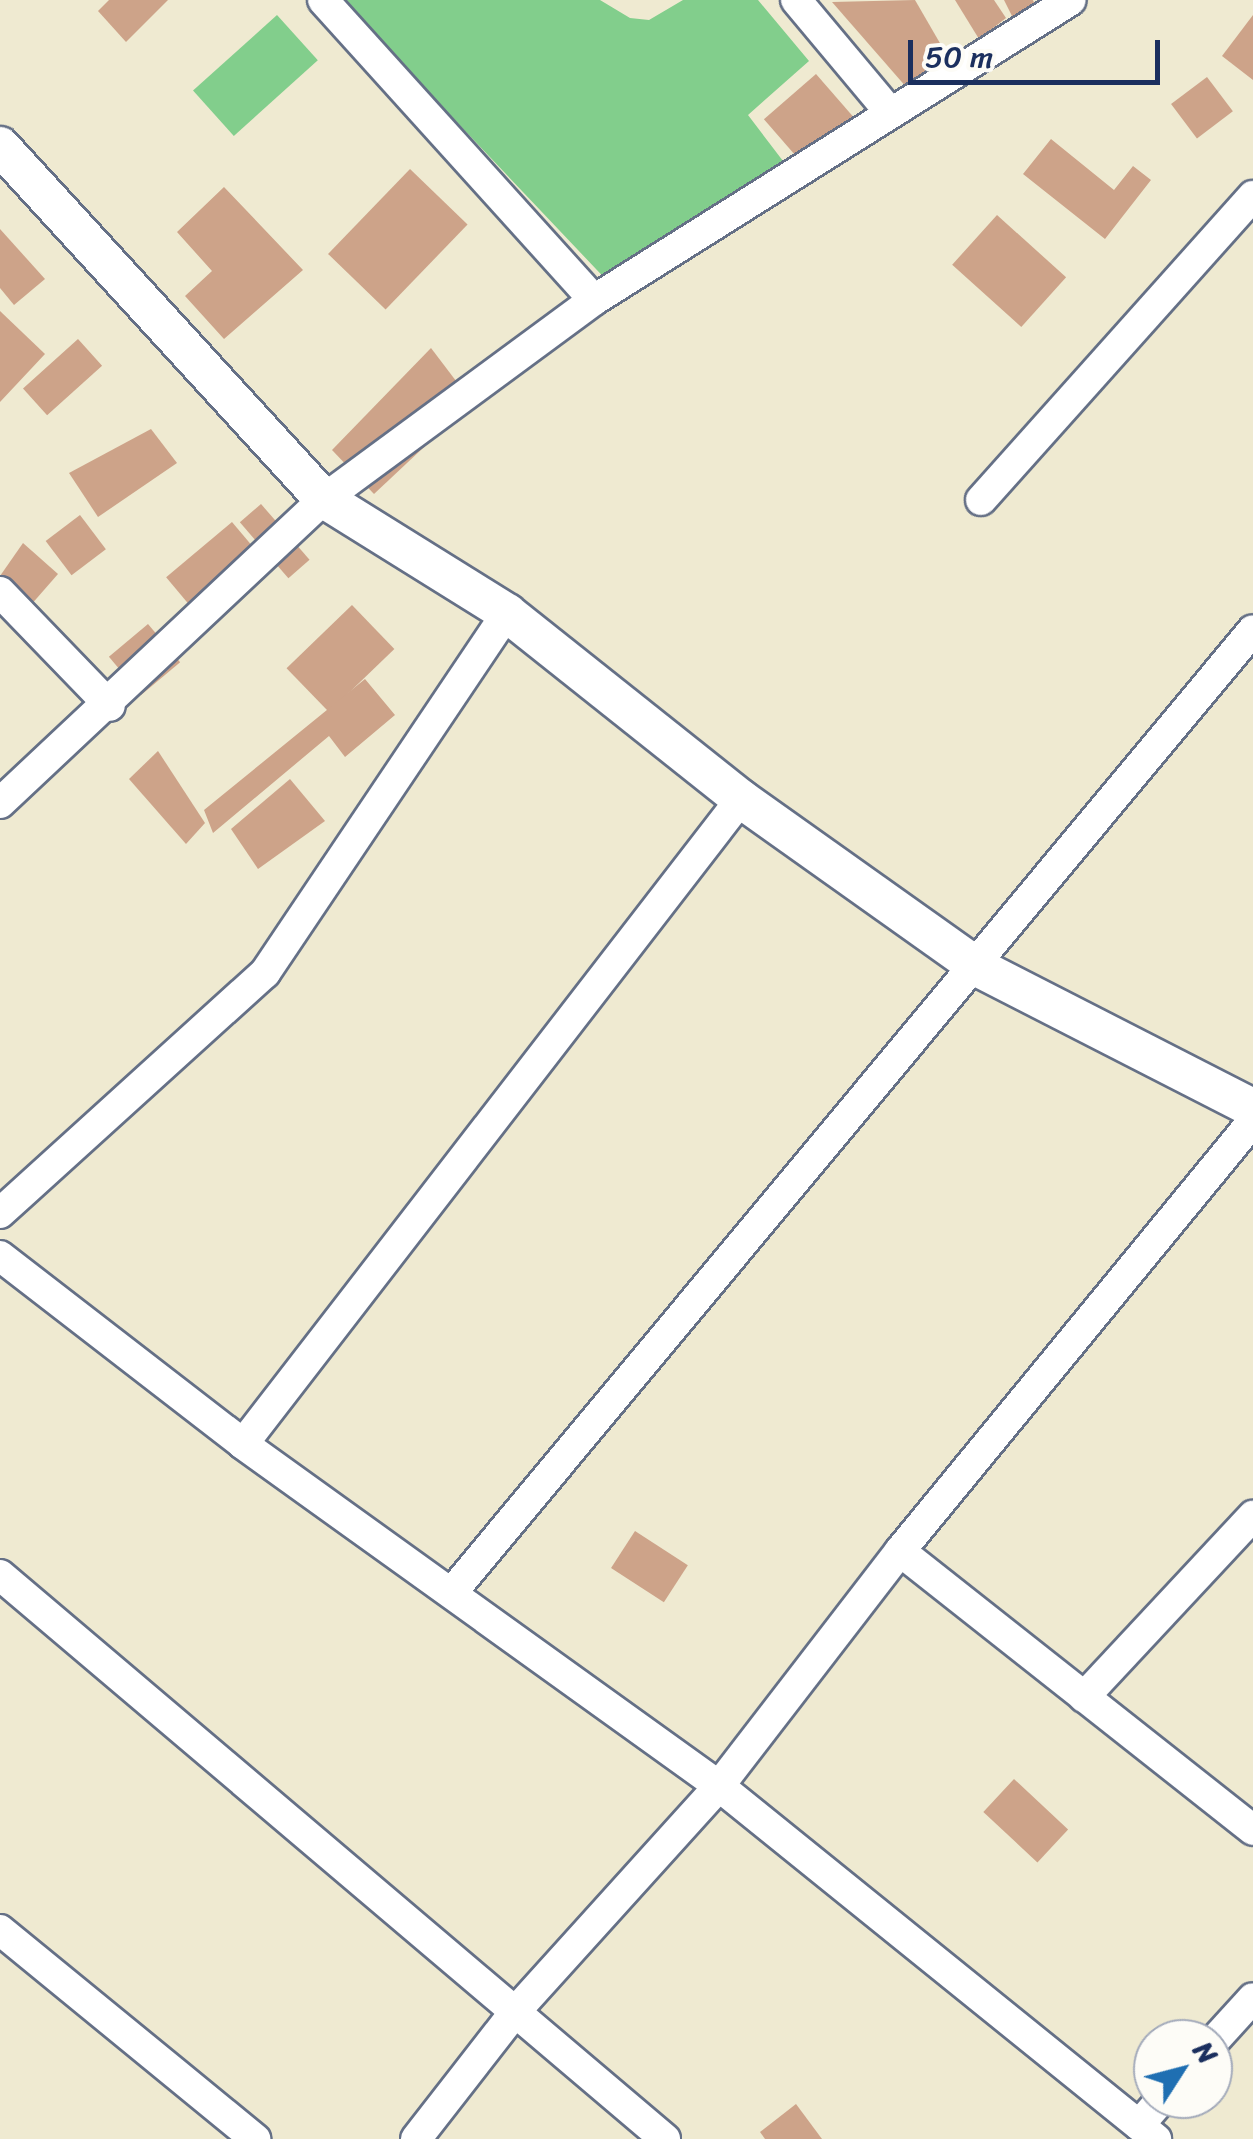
<!DOCTYPE html>
<style>
body{margin:0}
#map{position:relative;width:1253px;height:2139px;overflow:hidden;background:#efead1;font-family:Sriracha,sans-serif}
div>[style]{position:absolute}
[style*='--x']{left:calc(var(--x)*1px);top:calc(var(--y)*1px);width:calc(var(--w)*1px);rotate:calc(var(--a)*1deg)}
.green>*{inset:0;background:#82ce8c;transform-origin:0 0}
.building>*{inset:0;background:#cda389;transform-origin:0 0}
.roads{filter:drop-shadow(2px 0 #657086) drop-shadow(-2px 0 #657086) drop-shadow(0 2px #657086) drop-shadow(0 -2px #657086)}
.minor>*{height:30px;margin:-15px;padding:0 15px;transform-origin:15px;border-radius:15px;background:#fff}
.tertiary>*{height:38px;margin:-19px;padding:0 19px;transform-origin:19px;border-radius:19px;background:#fff}
span{translate:-50% -50%;white-space:nowrap;text-align:center;line-height:1.15;-webkit-text-stroke:8px #fdfcf7;paint-order:stroke}
.north{position:absolute;left:1133px;top:2019px;width:100px;height:100px;box-sizing:border-box;background:#fdfcf7;border:2px solid #a3aaba;border-radius:50%;rotate:54deg;font-size:28px;font-weight:700;line-height:40px;text-align:center;color:#1b2f5e}
.north::after{content:'';display:block;margin:auto;width:35px;height:45px;background:#1f6fb2;clip-path:polygon(50% 0,100% 100%,50% 72%,0 100%)}
.scale{position:absolute;left:908px;top:40px;width:252px;height:45px;box-sizing:border-box;border:5px solid #1b2f5e;border-top:0;padding-left:12px;font-size:30px;line-height:35px;white-space:nowrap;color:#1b2f5e;-webkit-text-stroke:8px #fdfcf7;paint-order:stroke}
</style>
<div id="map">
<div class="green">
<i style="clip-path:polygon(341px 0,600px 0,630px 18px,649px 20px,683px 0,758px 0,809px 61px,748px 115px,783px 161px,614px 288px)"></i>
<i style="left:277px;top:15px;width:61px;height:113px;rotate:48deg"></i>
</div>
<div class="building">
<i style="clip-path:polygon(109px 0,168px 0,126px 42px,98px 11px)"></i>
<i style="clip-path:polygon(915px 0,959px 76px,921px 104px,832px 2px)"></i>
<i style="clip-path:polygon(955px 0,994px 0,1006px 18px,979px 39px)"></i>
<i style="clip-path:polygon(1004px 0,1033px 0,1041px 20px,1021px 34px)"></i>
<i style="clip-path:polygon(1253px 15px,1253px 80px,1222px 56px)"></i>
<i style="left:816px;top:74px;width:67px;height:69px;rotate:49deg"></i>
<i style="left:1207px;top:77px;width:43px;height:45px;rotate:53deg"></i>
<i style="clip-path:polygon(1051px 139px,1114px 190px,1133px 166px,1151px 180px,1105px 239px,1023px 174px)"></i>
<i style="left:410px;top:169px;width:80px;height:118px;rotate:44deg"></i>
<i style="clip-path:polygon(224px 187px,303px 270px,224px 339px,185px 296px,212px 271px,177px 232px)"></i>
<i style="left:997px;top:215px;width:93px;height:67px;rotate:42deg"></i>
<i style="clip-path:polygon(0 229px,45px 279px,14px 305px,0 288px)"></i>
<i style="clip-path:polygon(0 311px,45px 354px,0 402px)"></i>
<i style="left:78px;top:339px;width:36px;height:74px;rotate:48deg"></i>
<i style="clip-path:polygon(431px 348px,472px 402px,374px 494px,332px 450px)"></i>
<i style="clip-path:polygon(151px 429px,177px 463px,98px 517px,69px 473px)"></i>
<i style="left:261px;top:504px;width:74px;height:28px;rotate:49deg"></i>
<i style="left:80px;top:515px;width:43px;height:43px;rotate:53deg"></i>
<i style="left:232px;top:522px;width:47px;height:86px;rotate:50deg"></i>
<i style="clip-path:polygon(23px 543px,58px 574px,30px 606px,0 576px)"></i>
<i style="left:352px;top:605px;width:61px;height:91px;rotate:46deg"></i>
<i style="left:148px;top:624px;width:50px;height:51px;rotate:50deg"></i>
<i style="clip-path:polygon(365px 679px,395px 715px,345px 757px,329px 736px,213px 833px,204px 810px)"></i>
<i style="clip-path:polygon(158px 751px,205px 823px,186px 844px,129px 779px)"></i>
<i style="clip-path:polygon(290px 779px,325px 821px,258px 869px,231px 829px)"></i>
<i style="left:635px;top:1531px;width:63px;height:44px;rotate:33deg"></i>
<i style="left:1014px;top:1779px;width:74px;height:45px;rotate:43deg"></i>
<i style="clip-path:polygon(796px 2104px,822px 2139px,765px 2139px,760px 2132px)"></i>
</div>
<div class="roads">
<div class="minor">
<i style="--x:323;--y:0;--w:404;--a:47.9"></i>
<i style="--x:796;--y:0;--w:143;--a:50.1"></i>
<i style="--x:981;--y:500;--w:408;--a:-48.2"></i>
<i style="--x:0;--y:592;--w:158;--a:46"></i>
<i style="--x:0;--y:803;--w:444;--a:-43.2"></i>
<i style="--x:324;--y:499;--w:335;--a:-36.4"></i>
<i style="--x:594;--y:300;--w:563;--a:-32.17"></i>
<i style="--x:0;--y:1213;--w:358;--a:-42.2"></i>
<i style="--x:265;--y:973;--w:434;--a:-56.1"></i>
<i style="--x:0;--y:1256;--w:307;--a:37.7"></i>
<i style="--x:243;--y:1444;--w:586;--a:35.7"></i>
<i style="--x:719;--y:1786;--w:562;--a:38.93"></i>
<i style="--x:243;--y:1444;--w:815;--a:-52.33"></i>
<i style="--x:900;--y:1551;--w:450;--a:38.3"></i>
<i style="--x:0;--y:1575;--w:872;--a:40.3"></i>
<i style="--x:453;--y:1591;--w:1250;--a:-50.22"></i>
<i style="--x:1084;--y:1697;--w:248;--a:-47"></i>
<i style="--x:0;--y:1930;--w:330;--a:39.3"></i>
<i style="--x:1213;--y:2042;--w:59;--a:-47.7"></i>
<i style="--x:1139;--y:2125;--w:35;--a:-49"></i>
<i style="--x:416;--y:2139;--w:160;--a:-52.1"></i>
<i style="--x:514;--y:2013;--w:306;--a:-47.9"></i>
<i style="--x:719;--y:1786;--w:297;--a:-52.4"></i>
<i style="--x:900;--y:1551;--w:556;--a:-50.62"></i>
</div>
<div class="tertiary">
<i style="--x:0;--y:146;--w:479;--a:47.5"></i>
<i style="--x:324;--y:499;--w:216;--a:31.9"></i>
<i style="--x:507;--y:613;--w:299;--a:38.5"></i>
<i style="--x:741;--y:799;--w:290;--a:35.4"></i>
<i style="--x:977;--y:967;--w:310;--a:27.1"></i>
</div>
</div>
<div class="north">N</div>
<div class="scale">50 m</div>
</div>
